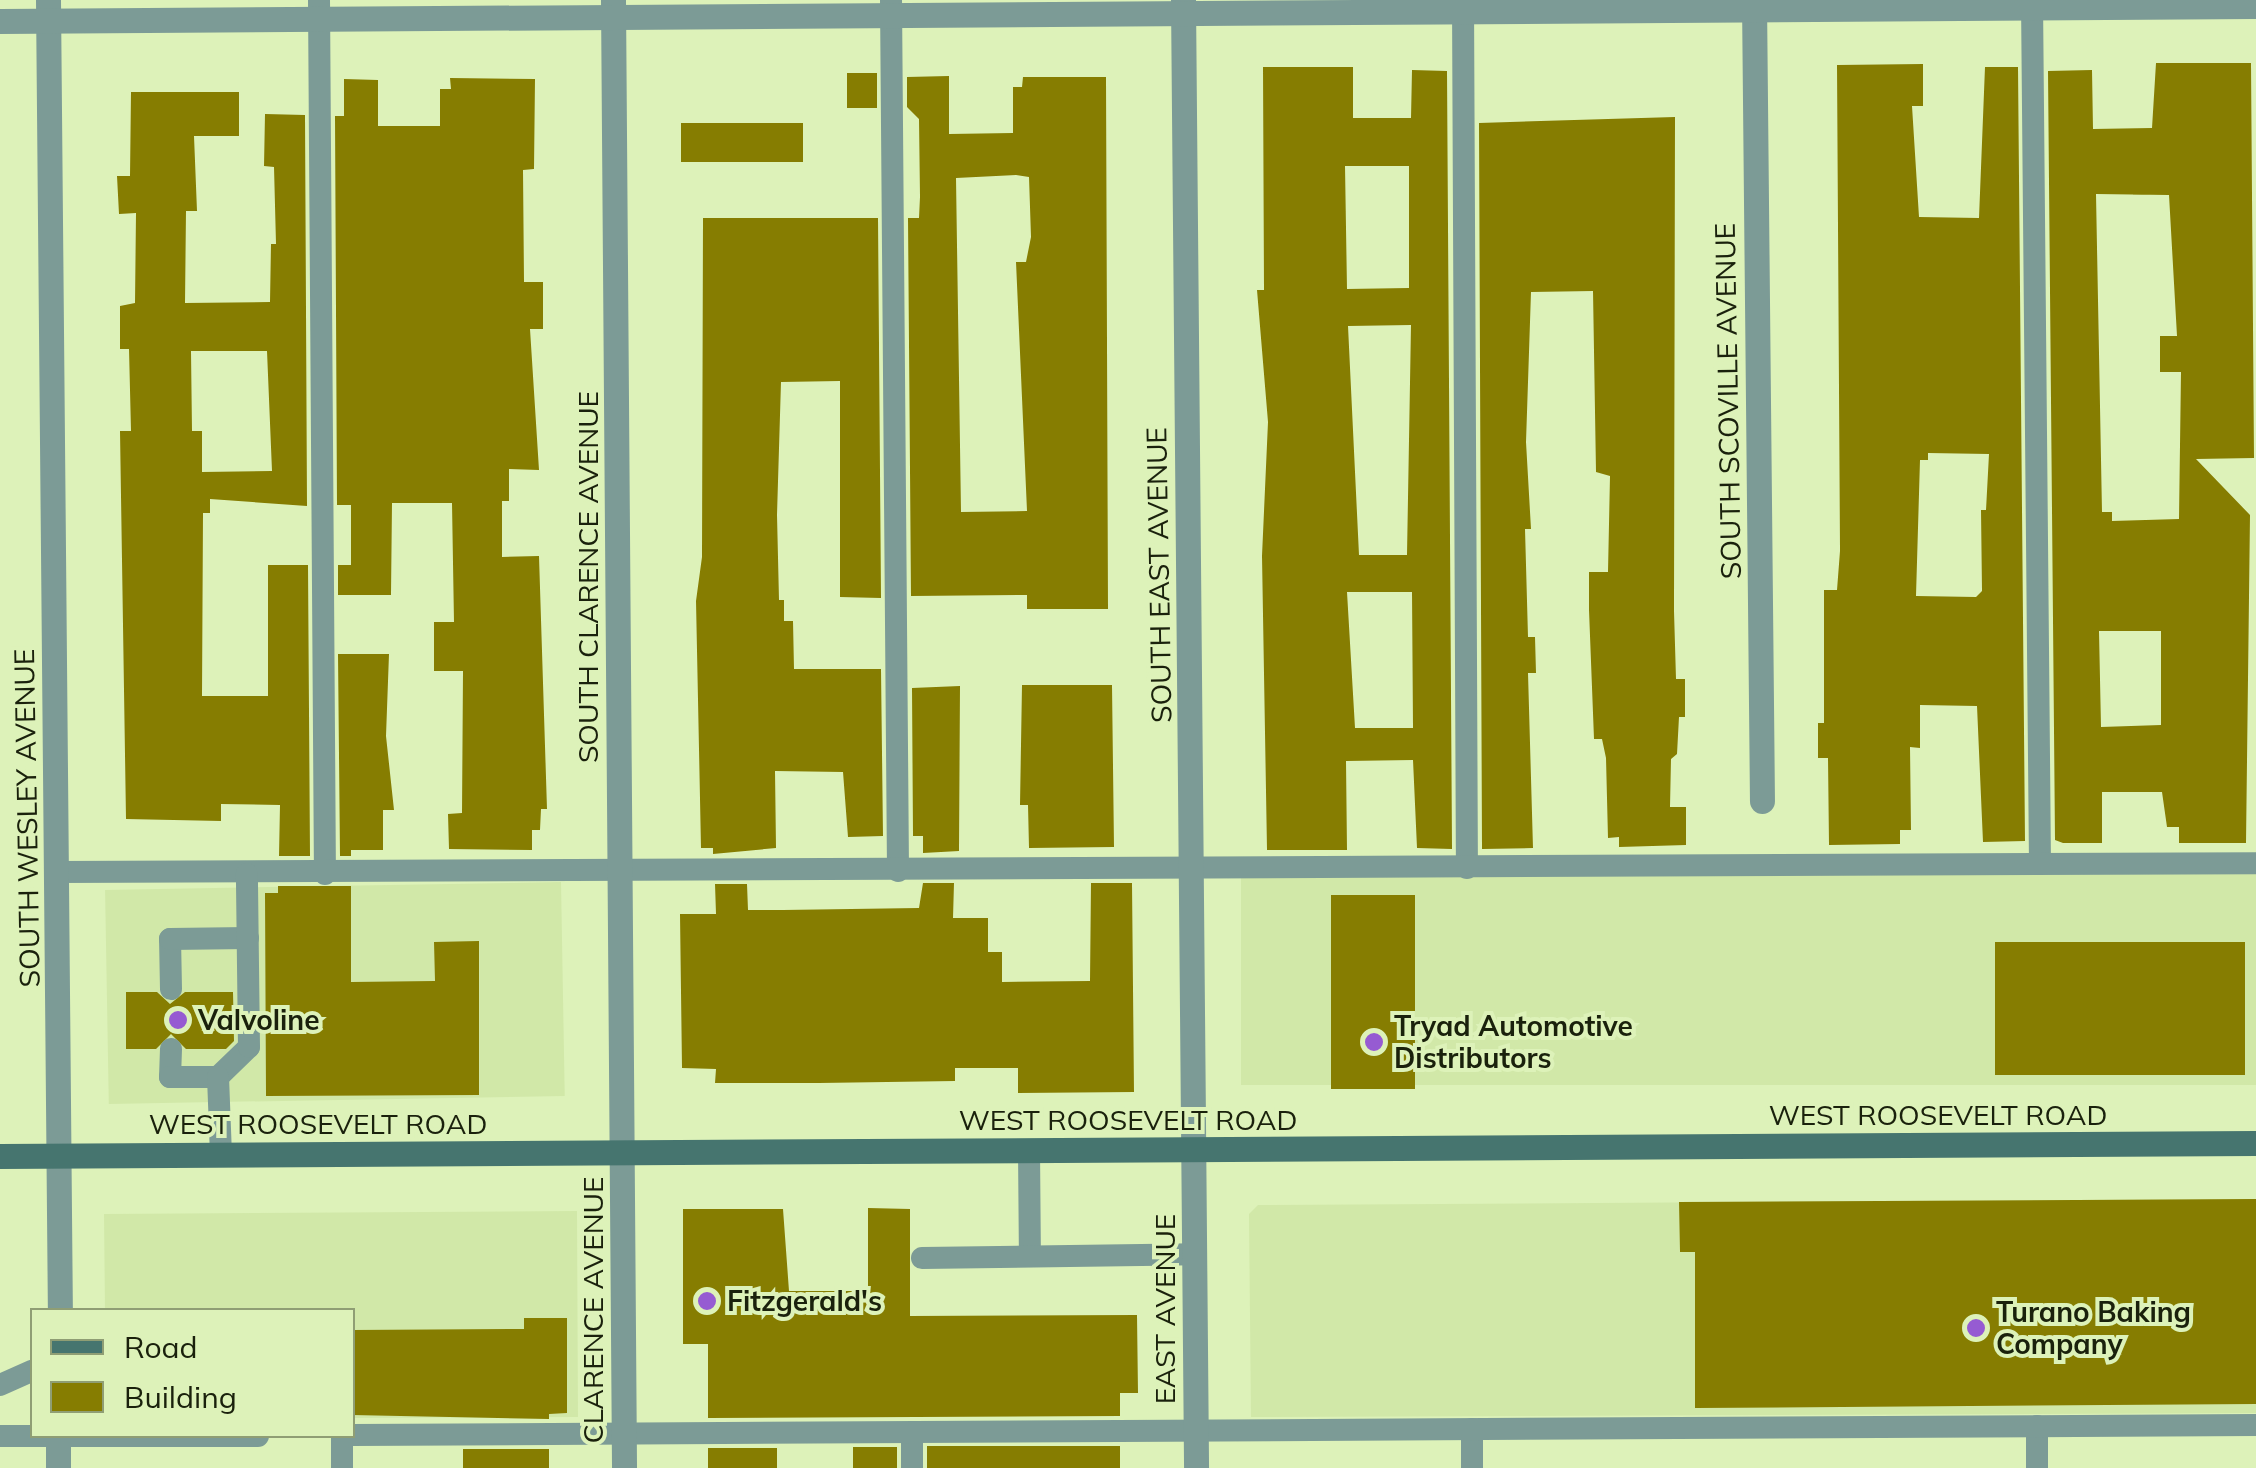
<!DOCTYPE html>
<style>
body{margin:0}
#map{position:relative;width:2256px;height:1468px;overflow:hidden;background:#ddf2b9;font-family:Mulish,sans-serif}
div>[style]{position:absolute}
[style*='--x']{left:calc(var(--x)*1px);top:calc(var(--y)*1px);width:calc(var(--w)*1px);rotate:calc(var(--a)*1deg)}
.built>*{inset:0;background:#d1e8a8;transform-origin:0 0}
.building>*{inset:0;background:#867d01;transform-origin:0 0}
.lane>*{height:22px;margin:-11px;padding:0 11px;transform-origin:11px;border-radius:11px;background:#7c9b96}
.street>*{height:25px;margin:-12.5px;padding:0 12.5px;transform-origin:12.5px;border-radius:12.5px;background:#7c9b96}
.secondary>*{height:25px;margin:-12.5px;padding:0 12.5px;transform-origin:12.5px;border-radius:12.5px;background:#46756f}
.dots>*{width:28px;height:28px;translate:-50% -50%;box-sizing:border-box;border:5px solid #ddf2b9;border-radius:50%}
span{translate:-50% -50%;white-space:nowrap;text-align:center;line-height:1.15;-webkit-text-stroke:8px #ddf2b9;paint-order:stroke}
.street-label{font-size:28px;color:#1a210c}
.poi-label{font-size:28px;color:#1a210c;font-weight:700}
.left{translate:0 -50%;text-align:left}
.legend{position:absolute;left:30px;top:1308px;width:325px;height:130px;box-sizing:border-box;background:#ddf2b9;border:2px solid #8f9e74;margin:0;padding:12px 18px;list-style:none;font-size:30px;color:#1a210c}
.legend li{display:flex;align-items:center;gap:20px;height:50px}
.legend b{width:50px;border:2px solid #8f9e74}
</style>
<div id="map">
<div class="built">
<i style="left:2256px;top:873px;width:212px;height:1015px;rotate:90deg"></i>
<i style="left:561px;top:882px;width:214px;height:456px;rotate:89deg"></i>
<i style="clip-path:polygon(2256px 1199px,2256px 1413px,1251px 1417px,1249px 1214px,1258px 1205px)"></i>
<i style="clip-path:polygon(577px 1211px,578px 1417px,353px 1418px,352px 1310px,105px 1310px,104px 1214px)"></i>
</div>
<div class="building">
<i style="clip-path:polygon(evenodd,2156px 63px,2251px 63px,2254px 458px,2196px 459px,2250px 515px,2246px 843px,2179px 843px,2179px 827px,2167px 827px,2162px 792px,2102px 792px,2102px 843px,2063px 843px,2055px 840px,2048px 71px,2092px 70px,2093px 129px,2152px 128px,2156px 63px,2096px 194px,2169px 195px,2177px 336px,2160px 336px,2160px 372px,2181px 372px,2179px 519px,2112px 521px,2112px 512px,2102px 512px,2096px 194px,2156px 63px,2099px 631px,2161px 631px,2161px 725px,2101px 727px,2099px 631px)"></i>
<i style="clip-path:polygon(evenodd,1923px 64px,1923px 106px,1912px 106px,1919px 217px,1979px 218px,1985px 67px,2018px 67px,2025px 841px,1983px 842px,1977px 706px,1920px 705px,1920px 748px,1910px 747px,1911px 830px,1900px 830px,1900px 844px,1829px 845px,1828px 758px,1818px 758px,1818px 723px,1824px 723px,1824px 590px,1837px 590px,1840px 551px,1837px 65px,1923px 64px,1928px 453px,1989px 454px,1986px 510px,1981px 510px,1982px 591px,1976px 597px,1916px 596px,1920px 460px,1928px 460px,1928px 453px)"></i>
<i style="clip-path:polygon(evenodd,1263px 67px,1353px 67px,1353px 118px,1411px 118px,1412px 70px,1447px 71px,1452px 849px,1417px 848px,1413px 760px,1346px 761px,1347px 850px,1267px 850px,1262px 556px,1268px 422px,1257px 290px,1264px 290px,1263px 67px,1345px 166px,1409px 166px,1409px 288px,1347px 289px,1345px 166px,1263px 67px,1411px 325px,1407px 555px,1359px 555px,1348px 326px,1411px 325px,1263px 67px,1347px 592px,1412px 592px,1413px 728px,1355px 728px,1347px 592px)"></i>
<i style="left:847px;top:73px;width:30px;height:35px"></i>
<i style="clip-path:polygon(evenodd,949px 76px,949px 134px,1013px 133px,1013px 87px,1022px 87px,1023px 77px,1106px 77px,1108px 609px,1027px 609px,1027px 595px,911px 596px,908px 218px,919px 218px,920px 197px,919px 119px,907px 107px,907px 77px,949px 76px,1016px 175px,1029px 177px,1031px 237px,1026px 262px,1016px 262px,1027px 511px,961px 512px,956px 178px,1016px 175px)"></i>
<i style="clip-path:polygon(450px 78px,535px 79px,534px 169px,523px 170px,524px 282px,543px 282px,543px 329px,530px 329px,539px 470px,509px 469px,509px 501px,502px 501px,502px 557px,539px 556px,547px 809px,541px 809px,540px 830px,532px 830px,532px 850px,449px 849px,448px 814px,462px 813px,463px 671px,434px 671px,434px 622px,454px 622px,452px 503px,392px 503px,391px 595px,338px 595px,338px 565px,351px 565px,351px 505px,337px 505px,335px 116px,344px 116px,344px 79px,378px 80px,378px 126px,440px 126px,440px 89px,451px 89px)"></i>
<i style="clip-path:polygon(evenodd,131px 92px,239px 92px,239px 136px,194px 136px,197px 211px,186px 211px,185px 303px,270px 302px,271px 244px,276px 244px,274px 167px,264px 166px,265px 114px,305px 115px,307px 506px,210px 499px,210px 513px,203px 513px,202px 696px,268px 696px,268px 565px,308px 565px,310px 856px,279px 856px,280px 805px,221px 804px,221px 821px,126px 819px,120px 431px,131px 431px,129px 349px,120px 349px,120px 306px,135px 303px,136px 213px,119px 214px,117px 176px,130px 176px,131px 92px,191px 351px,267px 351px,272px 471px,202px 472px,202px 431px,192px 431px,191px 351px)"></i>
<i style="clip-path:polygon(1675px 117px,1674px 611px,1676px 679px,1685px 679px,1685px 717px,1679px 717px,1677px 754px,1671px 759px,1670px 807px,1686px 807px,1686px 845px,1619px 847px,1619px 837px,1608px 838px,1606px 758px,1602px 739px,1594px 739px,1589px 610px,1589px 572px,1608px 572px,1610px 476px,1596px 472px,1593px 291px,1531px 292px,1526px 442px,1531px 529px,1525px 529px,1528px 637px,1535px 637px,1536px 673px,1528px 673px,1533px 848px,1482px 849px,1479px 123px)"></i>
<i style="left:803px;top:123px;width:39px;height:122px;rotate:90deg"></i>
<i style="clip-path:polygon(703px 218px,878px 218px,881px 598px,840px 597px,840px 381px,781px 382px,777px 515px,779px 600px,784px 600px,784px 621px,793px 621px,794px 669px,881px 669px,883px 836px,848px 837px,843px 772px,775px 771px,776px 848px,713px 854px,713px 848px,701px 848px,696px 601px,702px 557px)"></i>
<i style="clip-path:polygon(338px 654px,389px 654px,386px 736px,394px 810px,383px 810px,383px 850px,351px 850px,351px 856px,340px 856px)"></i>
<i style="clip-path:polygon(1022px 685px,1112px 685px,1114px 847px,1029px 848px,1028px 805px,1020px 805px)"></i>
<i style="clip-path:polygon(960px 686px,959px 851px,923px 853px,923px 836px,913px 836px,912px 688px)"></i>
<i style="clip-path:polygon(923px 883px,954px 883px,953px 918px,988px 918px,988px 952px,1002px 952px,1002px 982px,1090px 981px,1091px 883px,1132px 883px,1134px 1092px,1018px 1093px,1018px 1068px,955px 1068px,955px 1081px,819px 1083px,715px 1083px,716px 1069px,682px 1068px,680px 914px,716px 914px,715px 884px,747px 884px,748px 910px,783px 910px,919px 908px)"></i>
<i style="clip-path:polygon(278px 886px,351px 886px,351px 982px,435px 981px,434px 942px,479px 941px,479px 1095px,266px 1096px,265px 893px,278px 893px)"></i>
<i style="left:1331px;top:895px;width:84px;height:194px"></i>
<i style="left:2245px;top:942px;width:133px;height:250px;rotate:90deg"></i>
<i style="clip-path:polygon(126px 992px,157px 992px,170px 1004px,185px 992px,233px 992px,234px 1041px,226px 1049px,186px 1049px,171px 1034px,156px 1049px,126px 1049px)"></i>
<i style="clip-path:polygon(2256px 1199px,2256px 1404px,1695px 1408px,1695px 1252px,1680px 1252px,1679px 1202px)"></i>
<i style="clip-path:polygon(868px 1208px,910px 1209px,910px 1316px,1137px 1315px,1138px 1393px,1120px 1393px,1120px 1416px,708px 1418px,708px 1344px,683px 1344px,683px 1209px,783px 1209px,789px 1291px,868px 1291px)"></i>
<i style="clip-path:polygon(524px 1318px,567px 1318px,567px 1413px,549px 1414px,549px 1419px,352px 1415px,352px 1330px,524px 1329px)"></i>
<i style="left:1120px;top:1446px;width:22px;height:193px;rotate:90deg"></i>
<i style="left:853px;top:1447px;width:44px;height:21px"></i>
<i style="left:708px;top:1448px;width:69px;height:20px"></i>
<i style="left:463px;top:1449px;width:86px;height:19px"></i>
</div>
<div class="lane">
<i style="--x:319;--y:0;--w:874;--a:89.61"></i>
<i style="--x:891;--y:0;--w:871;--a:89.54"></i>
<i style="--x:1463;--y:0;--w:868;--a:89.74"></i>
<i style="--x:2032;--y:0;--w:864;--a:89.47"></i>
<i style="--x:58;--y:872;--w:2198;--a:-0.23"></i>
<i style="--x:171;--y:989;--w:50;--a:-91.1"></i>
<i style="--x:170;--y:939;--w:78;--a:-0.7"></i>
<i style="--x:171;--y:1049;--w:28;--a:92"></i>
<i style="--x:170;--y:1077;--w:48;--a:0"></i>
<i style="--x:218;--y:1077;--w:43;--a:-44.1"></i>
<i style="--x:249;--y:1047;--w:173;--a:-90.7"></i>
<i style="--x:218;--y:1077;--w:77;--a:87.8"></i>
<i style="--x:1029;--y:1150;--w:105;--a:89.5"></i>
<i style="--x:922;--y:1258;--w:273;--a:-0.8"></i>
<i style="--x:0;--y:1385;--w:35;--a:-24"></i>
<i style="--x:2037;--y:1426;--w:42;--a:90"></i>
<i style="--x:1472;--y:1429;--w:39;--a:90"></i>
<i style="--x:912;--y:1432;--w:36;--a:90"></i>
<i style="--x:352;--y:1435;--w:1904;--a:-0.3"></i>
<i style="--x:0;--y:1436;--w:258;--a:0"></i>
<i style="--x:342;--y:1436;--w:32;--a:90"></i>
</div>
<div class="street">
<i style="--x:48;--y:0;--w:1310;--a:89.48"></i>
<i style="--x:613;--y:0;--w:1468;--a:89.57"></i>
<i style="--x:1183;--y:0;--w:1468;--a:89.49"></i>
<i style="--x:1754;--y:0;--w:801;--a:89.43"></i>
<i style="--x:0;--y:21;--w:2256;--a:-0.38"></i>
<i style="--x:58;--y:1436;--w:32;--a:90"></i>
</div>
<div class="secondary">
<i style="--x:0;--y:1156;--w:2256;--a:-0.33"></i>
</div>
<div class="dots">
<i style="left:178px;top:1020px;background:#965bd2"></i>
<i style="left:1374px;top:1042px;background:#965bd2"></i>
<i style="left:707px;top:1301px;background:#965bd2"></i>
<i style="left:1976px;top:1328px;background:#965bd2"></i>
</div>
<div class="street-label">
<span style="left:1728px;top:401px;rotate:-91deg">SOUTH SCOVILLE AVENUE</span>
<span style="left:1159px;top:575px;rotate:-91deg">SOUTH EAST AVENUE</span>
<span style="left:588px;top:577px;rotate:-90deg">SOUTH CLARENCE AVENUE</span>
<span style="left:27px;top:818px;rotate:-91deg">SOUTH WESLEY AVENUE</span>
<span style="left:1938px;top:1115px">WEST ROOSEVELT ROAD</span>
<span style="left:1128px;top:1120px">WEST ROOSEVELT ROAD</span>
<span style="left:318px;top:1124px">WEST ROOSEVELT ROAD</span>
<span style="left:1165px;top:1309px;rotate:-90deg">EAST AVENUE</span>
<span style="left:593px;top:1310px;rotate:-90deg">CLARENCE AVENUE</span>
</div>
<div class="poi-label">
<span class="left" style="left:198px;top:1020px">Valvoline</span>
<span class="left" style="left:1394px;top:1042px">Tryad Automotive<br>Distributors</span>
<span class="left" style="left:727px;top:1301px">Fitzgerald's</span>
<span class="left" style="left:1996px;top:1328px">Turano Baking<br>Company</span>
</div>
<ul class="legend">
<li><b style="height:12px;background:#46756f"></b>Road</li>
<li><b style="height:28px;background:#867d01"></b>Building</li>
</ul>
</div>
